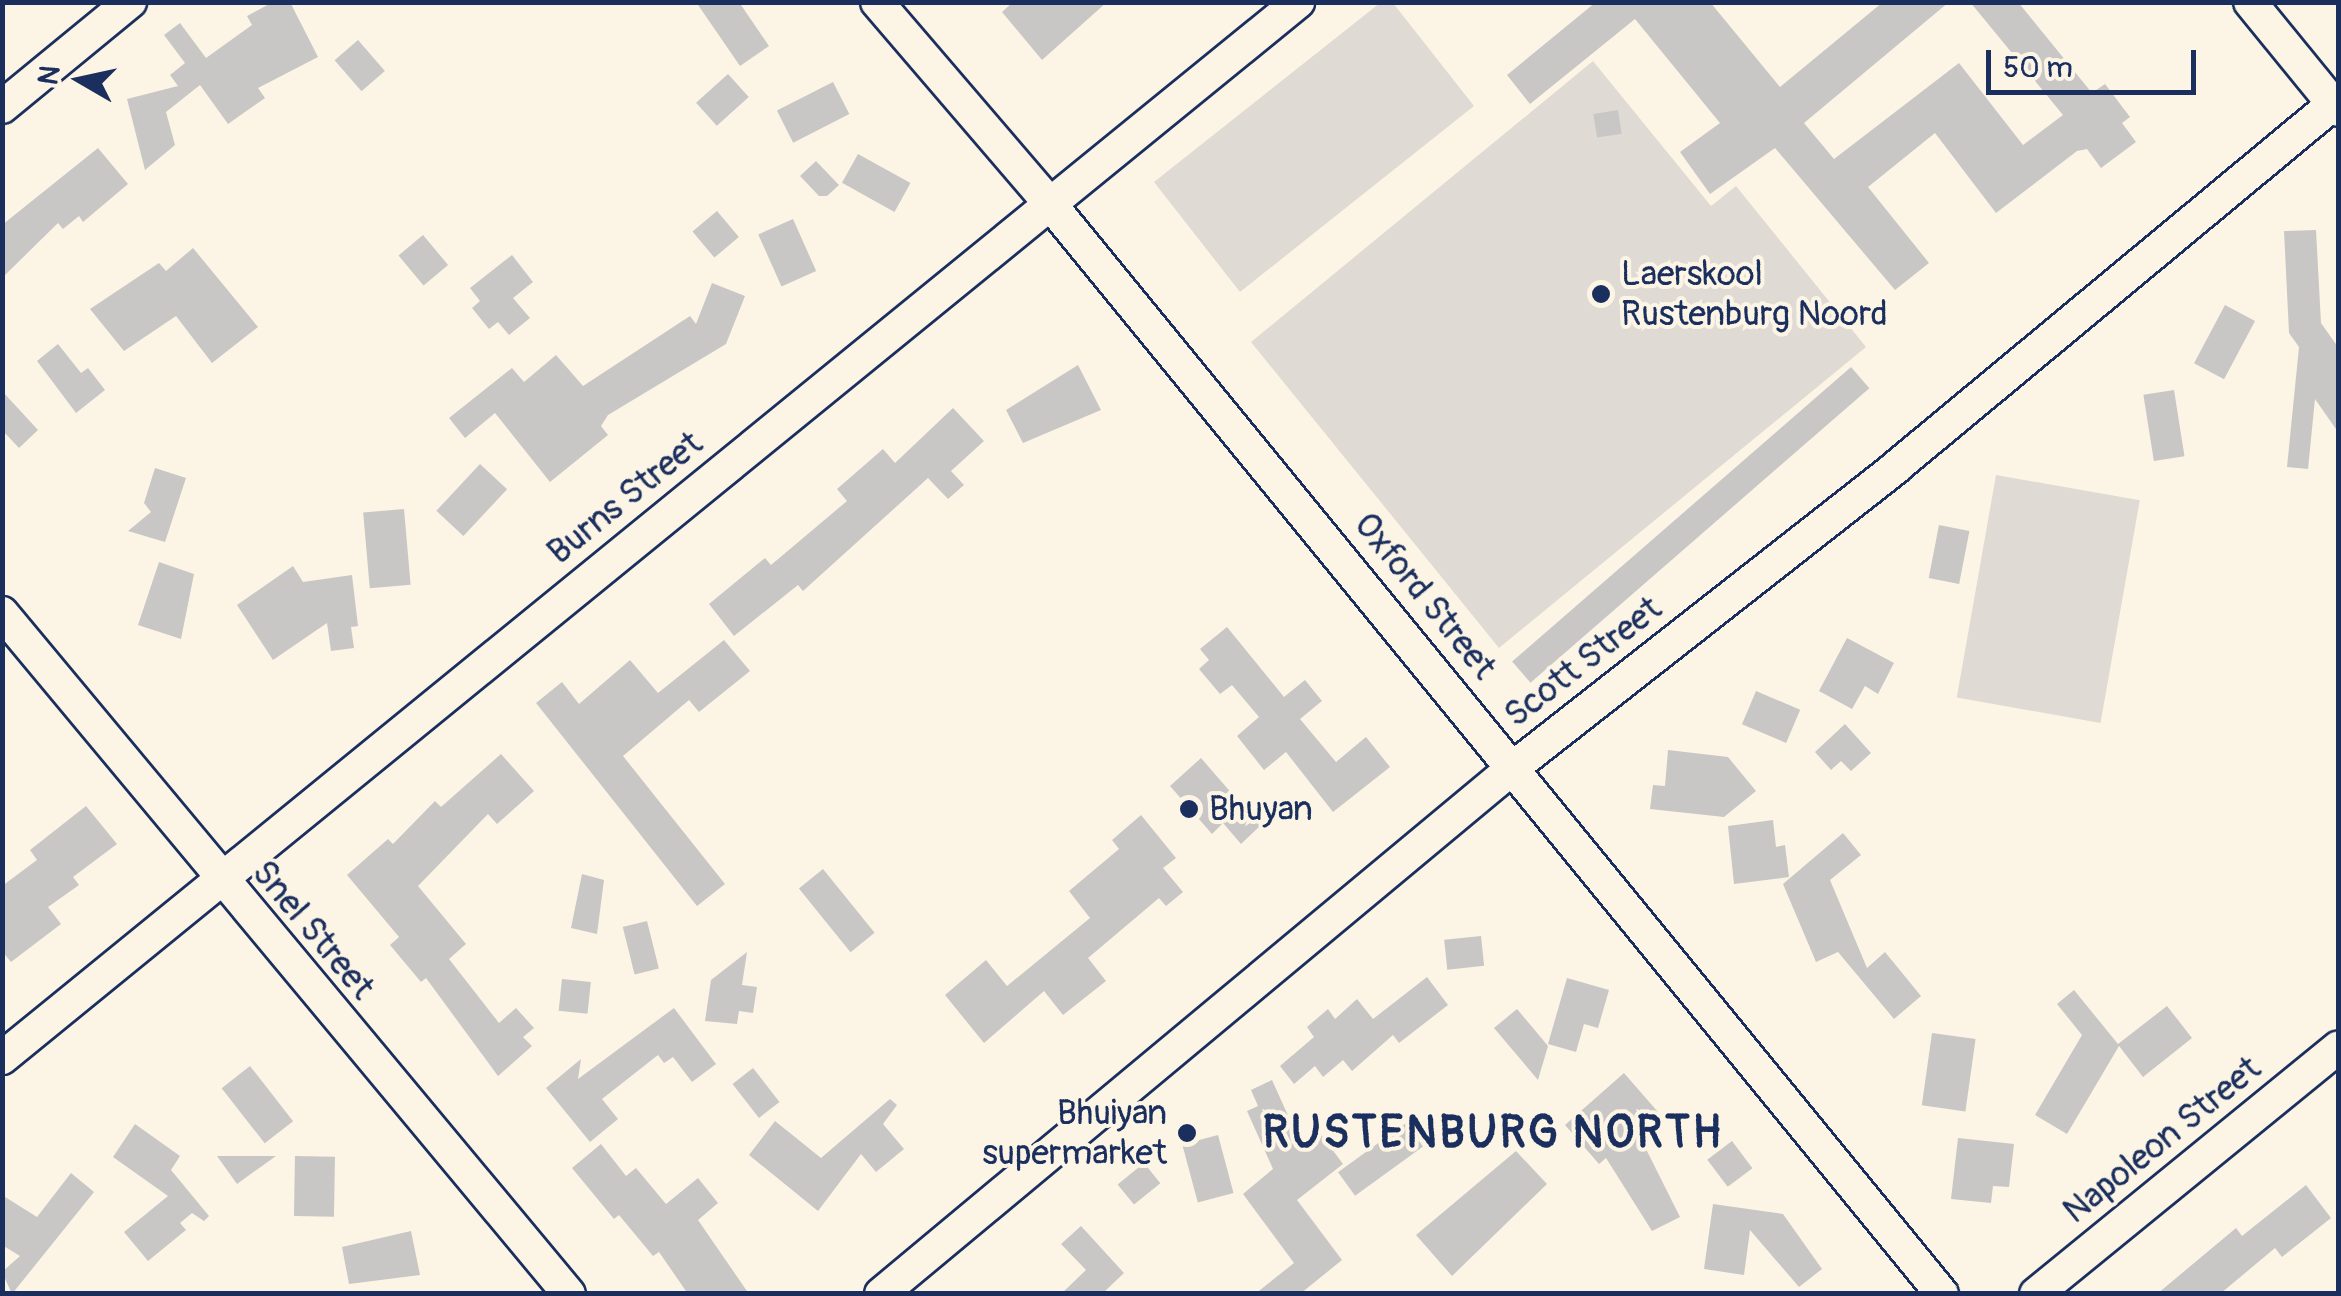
<!DOCTYPE html>
<style>
body{margin:0}
#map{position:relative;width:2341px;height:1296px;overflow:hidden;background:#fcf5e5;font-family:Pangolin,sans-serif}
div>[style]{position:absolute}
[style*='--x']{left:calc(var(--x)*1px);top:calc(var(--y)*1px);width:calc(var(--w)*1px);rotate:calc(var(--a)*1deg)}
.green>*{inset:0;background:#dfdbd4;transform-origin:0 0}
.building>*{inset:0;background:#c8c7c6;transform-origin:0 0}
.roads{filter:drop-shadow(2px 0 #1b2f5e) drop-shadow(-2px 0 #1b2f5e) drop-shadow(0 2px #1b2f5e) drop-shadow(0 -2px #1b2f5e)}
.minor>*{height:32px;margin:-16px;padding:0 16px;transform-origin:16px;border-radius:16px;background:#fcf5e5}
.dots>*{width:28px;height:28px;translate:-50% -50%;box-sizing:border-box;border:5px solid #fcf5e5;border-radius:50%}
span{translate:-50% -50%;white-space:nowrap;text-align:center;line-height:1.15;-webkit-text-stroke:8px #fcf5e5;paint-order:stroke}
.poi-label{font-size:35px;color:#1b2f5e}
.left{translate:0 -50%;text-align:left}
.right{translate:-100% -50%;text-align:right}
.street-label{font-size:35px;color:#1b2f5e}
.district-label{font-size:45px;color:#1b2f5e;font-weight:700;letter-spacing:2.5px}
.frame{position:absolute;inset:0;border:5px solid #1b2f5e;pointer-events:none}
.north{position:absolute;left:30px;top:30px;width:100px;height:100px;-webkit-text-stroke:8px #fcf5e5;paint-order:stroke;rotate:279deg;font-size:28px;font-weight:700;line-height:40px;text-align:center;color:#1b2f5e}
.north::after{content:'';display:block;margin:auto;width:35px;height:45px;background:#1b2f5e;clip-path:polygon(50% 0,100% 100%,50% 72%,0 100%)}
.scale{position:absolute;left:1986px;top:50px;width:210px;height:45px;box-sizing:border-box;border:5px solid #1b2f5e;border-top:0;padding-left:12px;font-size:30px;line-height:35px;white-space:nowrap;color:#1b2f5e;-webkit-text-stroke:8px #fcf5e5;paint-order:stroke}
</style>
<div id="map">
<div class="green">
<i style="clip-path:polygon(1380px 3px,1393px 3px,1474px 106px,1240px 292px,1154px 182px)"></i>
<i style="clip-path:polygon(1593px 61px,1711px 206px,1736px 186px,1866px 347px,1499px 648px,1251px 342px)"></i>
<i style="left:1996px;top:475px;width:146px;height:226px;rotate:10deg"></i>
</div>
<div class="building">
<i style="clip-path:polygon(273px 2px,290px 2px,318px 57px,258px 88px,265px 98px,228px 124px,200px 85px,166px 112px,175px 145px,145px 170px,127px 99px,178px 86px,170px 75px,185px 63px,164px 35px,180px 23px,206px 58px,252px 25px,247px 16px)"></i>
<i style="clip-path:polygon(696px 2px,739px 2px,769px 46px,740px 66px)"></i>
<i style="clip-path:polygon(1013px 2px,1107px 2px,1042px 60px,1002px 12px)"></i>
<i style="clip-path:polygon(1596px 2px,1710px 2px,1780px 87px,1883px 2px,1949px 2px,1804px 123px,1834px 159px,1959px 63px,2023px 145px,2063px 115px,1970px 2px,2018px 2px,2092px 93px,2105px 84px,2130px 117px,2122px 123px,2136px 142px,2101px 168px,2087px 149px,2077px 151px,1996px 213px,1935px 133px,1868px 187px,1929px 263px,1895px 290px,1775px 148px,1710px 194px,1680px 152px,1720px 123px,1635px 19px,1530px 104px,1507px 75px)"></i>
<i style="left:358px;top:40px;width:41px;height:31px;rotate:49deg"></i>
<i style="left:728px;top:74px;width:31px;height:43px;rotate:48deg"></i>
<i style="left:833px;top:82px;width:36px;height:63px;rotate:63deg"></i>
<i style="left:1618px;top:110px;width:24px;height:25px;rotate:81deg"></i>
<i style="clip-path:polygon(98px 148px,128px 184px,83px 222px,79px 216px,63px 229px,58px 223px,2px 278px,2px 225px)"></i>
<i style="left:858px;top:154px;width:60px;height:33px;rotate:29deg"></i>
<i style="clip-path:polygon(816px 161px,839px 185px,827px 196px,819px 196px,800px 176px)"></i>
<i style="left:717px;top:211px;width:34px;height:32px;rotate:50deg"></i>
<i style="left:793px;top:219px;width:57px;height:38px;rotate:66deg"></i>
<i style="clip-path:polygon(2316px 230px,2321px 323px,2338px 347px,2338px 432px,2315px 399px,2308px 469px,2287px 467px,2299px 347px,2289px 333px,2284px 231px)"></i>
<i style="left:423px;top:235px;width:39px;height:32px;rotate:50deg"></i>
<i style="clip-path:polygon(193px 248px,258px 327px,212px 363px,176px 316px,124px 351px,90px 309px,159px 263px,166px 271px)"></i>
<i style="clip-path:polygon(512px 255px,533px 282px,513px 298px,530px 318px,509px 335px,498px 322px,489px 329px,472px 308px,480px 301px,470px 288px)"></i>
<i style="clip-path:polygon(712px 283px,745px 296px,726px 344px,608px 415px,601px 426px,608px 435px,550px 482px,495px 413px,465px 438px,449px 418px,512px 368px,524px 382px,556px 355px,583px 386px,690px 316px,696px 324px)"></i>
<i style="left:2225px;top:305px;width:34px;height:66px;rotate:28deg"></i>
<i style="clip-path:polygon(58px 344px,81px 373px,88px 368px,105px 390px,76px 413px,37px 361px)"></i>
<i style="clip-path:polygon(1078px 365px,1101px 410px,1023px 443px,1006px 410px)"></i>
<i style="left:1851px;top:367px;width:28px;height:449px;rotate:49deg"></i>
<i style="left:2174px;top:390px;width:67px;height:31px;rotate:81deg"></i>
<i style="clip-path:polygon(2px 391px,38px 430px,19px 448px,2px 430px)"></i>
<i style="clip-path:polygon(953px 408px,984px 441px,951px 471px,964px 485px,948px 499px,928px 478px,803px 591px,798px 585px,734px 636px,709px 604px,765px 558px,771px 565px,847px 501px,837px 489px,883px 449px,895px 463px)"></i>
<i style="left:480px;top:464px;width:37px;height:64px;rotate:43deg"></i>
<i style="clip-path:polygon(155px 468px,186px 478px,165px 542px,128px 531px,151px 512px,144px 503px)"></i>
<i style="left:404px;top:509px;width:76px;height:41px;rotate:85deg"></i>
<i style="left:1939px;top:525px;width:31px;height:54px;rotate:11deg"></i>
<i style="clip-path:polygon(159px 562px,194px 574px,181px 639px,138px 625px)"></i>
<i style="clip-path:polygon(293px 566px,303px 582px,352px 575px,358px 626px,351px 627px,354px 648px,331px 651px,327px 623px,273px 660px,237px 605px)"></i>
<i style="clip-path:polygon(1227px 627px,1284px 697px,1305px 680px,1322px 701px,1300px 719px,1336px 762px,1366px 737px,1390px 767px,1333px 812px,1286px 752px,1264px 770px,1237px 736px,1259px 717px,1232px 685px,1220px 694px,1199px 669px,1209px 660px,1200px 649px)"></i>
<i style="clip-path:polygon(1847px 638px,1894px 663px,1878px 694px,1865px 686px,1852px 709px,1819px 691px)"></i>
<i style="clip-path:polygon(724px 640px,750px 671px,699px 712px,689px 700px,623px 756px,725px 884px,697px 906px,536px 703px,562px 682px,579px 704px,630px 660px,658px 693px)"></i>
<i style="left:1756px;top:691px;width:48px;height:36px;rotate:23deg"></i>
<i style="clip-path:polygon(1845px 724px,1871px 753px,1851px 771px,1841px 761px,1831px 770px,1815px 752px)"></i>
<i style="clip-path:polygon(1668px 750px,1728px 757px,1756px 791px,1724px 817px,1650px 809px,1653px 785px,1665px 786px)"></i>
<i style="clip-path:polygon(501px 754px,534px 791px,497px 824px,488px 814px,418px 886px,466px 944px,449px 959px,499px 1023px,516px 1008px,534px 1028px,523px 1037px,532px 1046px,498px 1076px,426px 978px,421px 982px,390px 945px,399px 937px,347px 875px,388px 839px,393px 844px,435px 801px,441px 807px)"></i>
<i style="clip-path:polygon(1201px 758px,1260px 826px,1241px 844px,1223px 823px,1212px 834px,1170px 786px)"></i>
<i style="clip-path:polygon(86px 806px,117px 844px,73px 877px,79px 885px,48px 907px,61px 924px,11px 962px,2px 951px,2px 886px,37px 860px,30px 850px)"></i>
<i style="clip-path:polygon(1141px 815px,1176px 858px,1163px 868px,1183px 892px,1166px 906px,1159px 898px,1088px 958px,1106px 981px,1063px 1015px,1044px 991px,984px 1043px,945px 995px,986px 960px,1007px 986px,1090px 918px,1069px 891px,1119px 849px,1112px 840px)"></i>
<i style="clip-path:polygon(1773px 820px,1776px 847px,1785px 845px,1789px 877px,1734px 884px,1728px 826px)"></i>
<i style="clip-path:polygon(1843px 833px,1861px 855px,1830px 880px,1867px 968px,1885px 952px,1921px 996px,1894px 1019px,1838px 952px,1816px 962px,1783px 884px)"></i>
<i style="left:823px;top:869px;width:82px;height:31px;rotate:51deg"></i>
<i style="clip-path:polygon(582px 874px,604px 880px,597px 934px,571px 928px)"></i>
<i style="left:647px;top:921px;width:49px;height:25px;rotate:76deg"></i>
<i style="left:1481px;top:936px;width:30px;height:37px;rotate:84deg"></i>
<i style="clip-path:polygon(747px 952px,742px 985px,757px 987px,753px 1013px,739px 1011px,737px 1024px,705px 1021px,711px 980px)"></i>
<i style="clip-path:polygon(1427px 977px,1448px 1005px,1399px 1043px,1393px 1035px,1352px 1071px,1343px 1060px,1323px 1077px,1315px 1066px,1294px 1084px,1280px 1066px,1314px 1037px,1307px 1027px,1328px 1009px,1335px 1019px,1357px 999px,1373px 1019px)"></i>
<i style="clip-path:polygon(1567px 978px,1609px 990px,1598px 1028px,1584px 1024px,1576px 1052px,1548px 1044px)"></i>
<i style="left:562px;top:979px;width:29px;height:32px;rotate:6deg"></i>
<i style="clip-path:polygon(2074px 990px,2118px 1044px,2167px 1006px,2192px 1038px,2143px 1077px,2119px 1046px,2067px 1134px,2035px 1115px,2082px 1035px,2057px 1004px)"></i>
<i style="clip-path:polygon(674px 1008px,716px 1064px,692px 1082px,673px 1057px,664px 1063px,658px 1055px,602px 1099px,618px 1119px,590px 1142px,546px 1088px,581px 1059px,578px 1079px)"></i>
<i style="clip-path:polygon(1517px 1009px,1548px 1046px,1538px 1080px,1494px 1028px)"></i>
<i style="left:1932px;top:1033px;width:44px;height:73px;rotate:8deg"></i>
<i style="left:250px;top:1066px;width:70px;height:36px;rotate:52deg"></i>
<i style="left:753px;top:1068px;width:43px;height:26px;rotate:52deg"></i>
<i style="clip-path:polygon(1624px 1073px,1658px 1112px,1637px 1131px,1680px 1217px,1652px 1231px,1606px 1158px,1599px 1164px,1565px 1125px)"></i>
<i style="clip-path:polygon(1272px 1080px,1300px 1142px,1317px 1129px,1343px 1164px,1297px 1200px,1342px 1260px,1300px 1294px,1255px 1294px,1294px 1263px,1243px 1194px,1273px 1169px,1247px 1111px,1258px 1106px,1251px 1090px)"></i>
<i style="clip-path:polygon(890px 1099px,897px 1105px,883px 1124px,904px 1149px,876px 1172px,861px 1154px,818px 1211px,749px 1155px,775px 1121px,821px 1158px)"></i>
<i style="left:1406px;top:1123px;width:29px;height:84px;rotate:54deg"></i>
<i style="clip-path:polygon(135px 1124px,180px 1156px,171px 1170px,209px 1216px,204px 1221px,192px 1213px,180px 1223px,186px 1230px,148px 1261px,124px 1232px,168px 1196px,113px 1157px)"></i>
<i style="left:1218px;top:1135px;width:60px;height:37px;rotate:75deg"></i>
<i style="clip-path:polygon(1958px 1138px,2014px 1144px,2009px 1187px,1993px 1186px,1991px 1203px,1951px 1199px)"></i>
<i style="left:1732px;top:1141px;width:34px;height:31px;rotate:53deg"></i>
<i style="clip-path:polygon(601px 1144px,626px 1176px,636px 1168px,666px 1204px,698px 1178px,718px 1203px,698px 1220px,749px 1294px,688px 1294px,659px 1252px,653px 1256px,619px 1215px,614px 1219px,572px 1168px)"></i>
<i style="clip-path:polygon(1516px 1151px,1547px 1184px,1452px 1276px,1416px 1235px)"></i>
<i style="clip-path:polygon(217px 1156px,276px 1156px,237px 1184px)"></i>
<i style="left:295px;top:1156px;width:40px;height:60px;rotate:1deg"></i>
<i style="left:1144px;top:1163px;width:26px;height:34px;rotate:51deg"></i>
<i style="clip-path:polygon(71px 1173px,94px 1192px,12px 1294px,2px 1272px,20px 1256px,2px 1245px,2px 1195px,37px 1217px)"></i>
<i style="clip-path:polygon(2306px 1185px,2331px 1218px,2282px 1257px,2275px 1248px,2220px 1294px,2157px 1294px,2236px 1228px,2242px 1236px)"></i>
<i style="clip-path:polygon(1713px 1204px,1783px 1214px,1822px 1269px,1799px 1287px,1750px 1230px,1744px 1275px,1704px 1269px)"></i>
<i style="clip-path:polygon(1081px 1226px,1124px 1273px,1102px 1294px,1061px 1294px,1086px 1270px,1061px 1244px)"></i>
<i style="clip-path:polygon(411px 1231px,420px 1275px,349px 1284px,342px 1247px)"></i>
</div>
<div class="roads">
<div class="minor">
<i style="--x:877;--y:2;--w:267;--a:49.4"></i>
<i style="--x:1051;--y:205;--w:1407;--a:50.71"></i>
<i style="--x:2250;--y:2;--w:139;--a:50.8"></i>
<i style="--x:2;--y:107;--w:166;--a:-39.4"></i>
<i style="--x:2;--y:613;--w:886;--a:50.22"></i>
<i style="--x:2;--y:1058;--w:1672;--a:-39.17"></i>
<i style="--x:881;--y:1294;--w:824;--a:-39.78"></i>
<i style="--x:1514;--y:767;--w:486;--a:-38.1"></i>
<i style="--x:1896;--y:467;--w:575;--a:-39.7"></i>
<i style="--x:2036;--y:1294;--w:390;--a:-39.2"></i>
</div>
</div>
<div class="dots">
<i style="left:1601px;top:294px;background:#1b2f5e"></i>
<i style="left:1189px;top:809px;background:#1b2f5e"></i>
<i style="left:1187px;top:1133px;background:#1b2f5e"></i>
</div>
<div class="poi-label">
<span class="left" style="left:1621px;top:294px">Laerskool<br>Rustenburg Noord</span>
<span class="left" style="left:1209px;top:809px">Bhuyan</span>
<span class="right" style="left:1167px;top:1133px">Bhuiyan<br>supermarket</span>
</div>
<div class="street-label">
<span style="left:625px;top:498px;rotate:-39deg">Burns Street</span>
<span style="left:1425px;top:596px;rotate:51deg">Oxford Street</span>
<span style="left:1583px;top:662px;rotate:-38deg">Scott Street</span>
<span style="left:313px;top:930px;rotate:50deg">Snel Street</span>
<span style="left:2162px;top:1140px;rotate:-39deg">Napoleon Street</span>
</div>
<div class="district-label">
<span style="left:1493px;top:1134px">RUSTENBURG NORTH</span>
</div>
<div class="frame"></div>
<div class="north">N</div>
<div class="scale">50 m</div>
</div>
